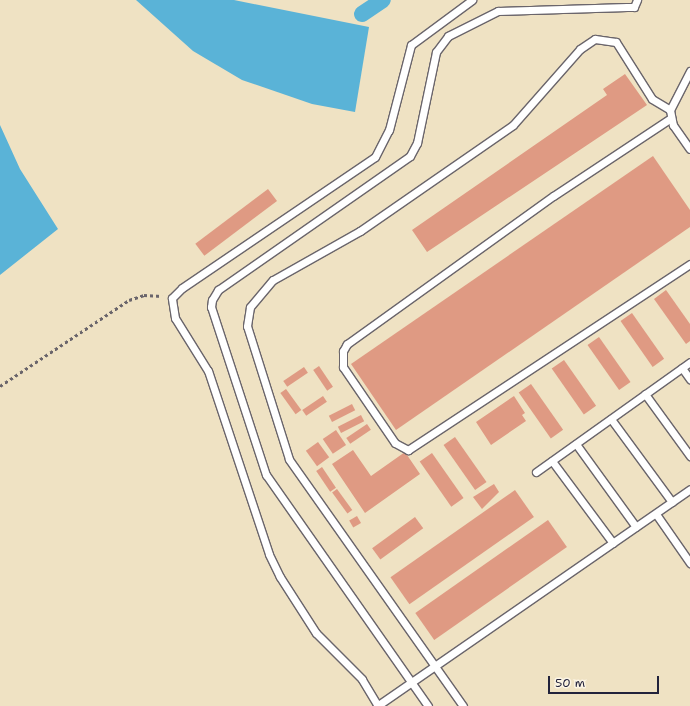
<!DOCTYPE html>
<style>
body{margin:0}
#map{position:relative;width:690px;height:706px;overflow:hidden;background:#efe2c3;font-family:"Shantell Sans",sans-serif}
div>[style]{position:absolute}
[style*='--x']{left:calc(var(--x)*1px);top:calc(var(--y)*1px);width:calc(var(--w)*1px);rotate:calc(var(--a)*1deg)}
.water>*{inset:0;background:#5ab3d7}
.canal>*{height:16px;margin:-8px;padding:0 8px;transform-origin:8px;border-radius:8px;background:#5ab3d7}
.building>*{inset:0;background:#df9a83;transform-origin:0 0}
.path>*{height:2.5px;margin-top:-1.25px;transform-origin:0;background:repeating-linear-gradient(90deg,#6a656b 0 3px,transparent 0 6px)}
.roads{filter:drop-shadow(1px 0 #6a656b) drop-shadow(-1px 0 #6a656b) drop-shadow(0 1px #6a656b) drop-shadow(0 -1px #6a656b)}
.lane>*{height:7px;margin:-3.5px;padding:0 3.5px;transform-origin:3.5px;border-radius:3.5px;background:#fff}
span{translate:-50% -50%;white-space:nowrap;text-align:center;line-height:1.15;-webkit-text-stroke:4px #fcf5e5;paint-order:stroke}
.scale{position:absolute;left:548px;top:676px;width:111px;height:18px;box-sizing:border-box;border:2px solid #22223b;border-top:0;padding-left:5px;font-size:12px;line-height:14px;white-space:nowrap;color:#22223b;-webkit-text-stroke:3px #fcf5e5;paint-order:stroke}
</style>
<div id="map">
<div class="water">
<i style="clip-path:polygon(136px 0,234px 0,369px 27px,355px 112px,312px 104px,242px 80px,193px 51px)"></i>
<i style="clip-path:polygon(0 125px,20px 169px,58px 229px,0 275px)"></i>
</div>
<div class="canal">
<i style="--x:362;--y:14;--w:25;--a:-34"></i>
</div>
<div class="building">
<i style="clip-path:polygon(625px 74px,647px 105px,427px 252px,412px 230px,607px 95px,603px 89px)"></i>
<i style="clip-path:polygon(653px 156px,690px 210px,690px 227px,396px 430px,351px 364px)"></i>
<i style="left:268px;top:189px;width:15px;height:91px;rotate:53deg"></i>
<i style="clip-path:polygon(666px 290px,690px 324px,690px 341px,686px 344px,654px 299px)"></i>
<i style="left:632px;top:313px;width:56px;height:14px;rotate:55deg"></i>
<i style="left:599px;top:337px;width:55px;height:14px;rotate:55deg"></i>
<i style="left:564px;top:360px;width:56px;height:15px;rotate:55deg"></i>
<i style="left:319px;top:366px;width:25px;height:7px;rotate:56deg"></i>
<i style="left:304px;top:367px;width:7px;height:25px;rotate:56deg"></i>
<i style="left:531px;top:384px;width:56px;height:15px;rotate:55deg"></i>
<i style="left:286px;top:389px;width:26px;height:7px;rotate:54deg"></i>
<i style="left:323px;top:396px;width:7px;height:25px;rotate:56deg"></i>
<i style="clip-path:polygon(514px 396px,525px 413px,522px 415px,526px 421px,491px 445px,476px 422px)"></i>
<i style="left:352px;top:404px;width:7px;height:26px;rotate:63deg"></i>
<i style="left:361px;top:415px;width:7px;height:26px;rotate:63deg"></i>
<i style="left:367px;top:424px;width:7px;height:25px;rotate:56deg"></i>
<i style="left:336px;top:430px;width:18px;height:16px;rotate:56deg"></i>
<i style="left:455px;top:437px;width:55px;height:14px;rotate:55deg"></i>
<i style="left:318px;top:442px;width:19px;height:15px;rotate:54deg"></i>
<i style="clip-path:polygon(353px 450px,371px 476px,405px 452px,420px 474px,365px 513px,332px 464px)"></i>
<i style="left:432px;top:453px;width:55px;height:15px;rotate:55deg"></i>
<i style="left:322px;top:467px;width:25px;height:7px;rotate:56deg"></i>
<i style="clip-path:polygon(494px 484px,499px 492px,482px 509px,473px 497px)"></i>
<i style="left:337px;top:489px;width:26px;height:6px;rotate:54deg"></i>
<i style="left:515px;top:490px;width:33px;height:152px;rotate:55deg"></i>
<i style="left:357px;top:516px;width:8px;height:9px;rotate:60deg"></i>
<i style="left:415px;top:517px;width:14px;height:53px;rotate:54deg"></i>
<i style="left:548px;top:520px;width:33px;height:162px;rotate:55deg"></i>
</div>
<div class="path">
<i style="--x:0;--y:386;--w:155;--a:-33.7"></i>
<i style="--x:129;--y:300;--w:16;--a:-18"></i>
<i style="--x:144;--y:295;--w:18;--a:3"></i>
</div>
<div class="roads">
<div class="lane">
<i style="--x:690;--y:71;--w:44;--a:117.1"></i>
<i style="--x:670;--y:110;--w:15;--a:79"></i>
<i style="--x:673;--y:125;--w:29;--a:55"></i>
<i style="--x:671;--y:118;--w:141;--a:146.5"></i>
<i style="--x:553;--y:196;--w:254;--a:144.3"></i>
<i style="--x:347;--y:344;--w:8;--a:120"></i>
<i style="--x:343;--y:351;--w:16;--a:90"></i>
<i style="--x:343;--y:367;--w:92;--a:55.6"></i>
<i style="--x:395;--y:443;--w:15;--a:28"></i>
<i style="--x:408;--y:450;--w:338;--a:-33.4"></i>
<i style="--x:682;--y:368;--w:14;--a:54"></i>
<i style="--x:645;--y:394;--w:77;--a:54"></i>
<i style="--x:611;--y:419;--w:103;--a:53.7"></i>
<i style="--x:576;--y:444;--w:102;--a:54.1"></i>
<i style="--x:552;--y:461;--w:102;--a:53.4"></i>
<i style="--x:536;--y:472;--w:189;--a:-35.5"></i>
<i style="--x:656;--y:514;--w:60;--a:55.2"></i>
<i style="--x:377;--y:706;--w:381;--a:-34.7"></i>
<i style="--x:378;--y:706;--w:31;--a:-121"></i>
<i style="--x:362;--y:679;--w:65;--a:-135"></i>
<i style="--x:316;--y:633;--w:67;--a:-122.7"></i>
<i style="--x:280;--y:577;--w:25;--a:-116"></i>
<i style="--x:269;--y:554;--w:193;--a:-108.4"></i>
<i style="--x:208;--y:371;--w:62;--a:-121.9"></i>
<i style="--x:175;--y:318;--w:20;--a:-99"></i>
<i style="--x:172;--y:298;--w:14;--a:-45"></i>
<i style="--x:182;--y:288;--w:233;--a:-34.2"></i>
<i style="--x:375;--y:157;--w:30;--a:-63"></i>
<i style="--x:389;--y:130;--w:88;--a:-75.5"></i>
<i style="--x:411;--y:45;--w:76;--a:-36.4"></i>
<i style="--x:428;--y:706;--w:282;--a:-125"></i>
<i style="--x:266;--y:475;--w:177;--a:-108.1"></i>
<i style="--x:211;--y:307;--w:7;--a:-82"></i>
<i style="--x:212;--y:300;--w:12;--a:-59"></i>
<i style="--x:218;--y:290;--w:234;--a:-34.9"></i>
<i style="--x:410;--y:156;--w:15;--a:-62"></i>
<i style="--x:417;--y:143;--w:93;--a:-78.2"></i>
<i style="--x:436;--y:52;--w:20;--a:-53"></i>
<i style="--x:448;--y:36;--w:56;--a:-26.6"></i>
<i style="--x:498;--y:11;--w:129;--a:-1.8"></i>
<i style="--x:627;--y:7;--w:7;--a:0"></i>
<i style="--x:634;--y:7;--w:8;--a:-67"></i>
<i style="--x:463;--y:706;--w:302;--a:-125.2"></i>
<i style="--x:289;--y:459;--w:139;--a:-107.5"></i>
<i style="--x:247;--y:326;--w:19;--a:-81"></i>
<i style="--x:250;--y:307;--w:35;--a:-50"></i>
<i style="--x:273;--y:280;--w:100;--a:-29.4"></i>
<i style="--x:360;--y:231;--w:186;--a:-34.7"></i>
<i style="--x:513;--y:125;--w:101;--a:-48.6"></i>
<i style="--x:580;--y:49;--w:18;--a:-34"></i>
<i style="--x:595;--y:39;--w:21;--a:8"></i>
<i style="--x:616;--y:42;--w:67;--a:57.7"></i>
<i style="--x:652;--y:99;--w:21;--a:31"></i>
</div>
</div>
<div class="scale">50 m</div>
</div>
